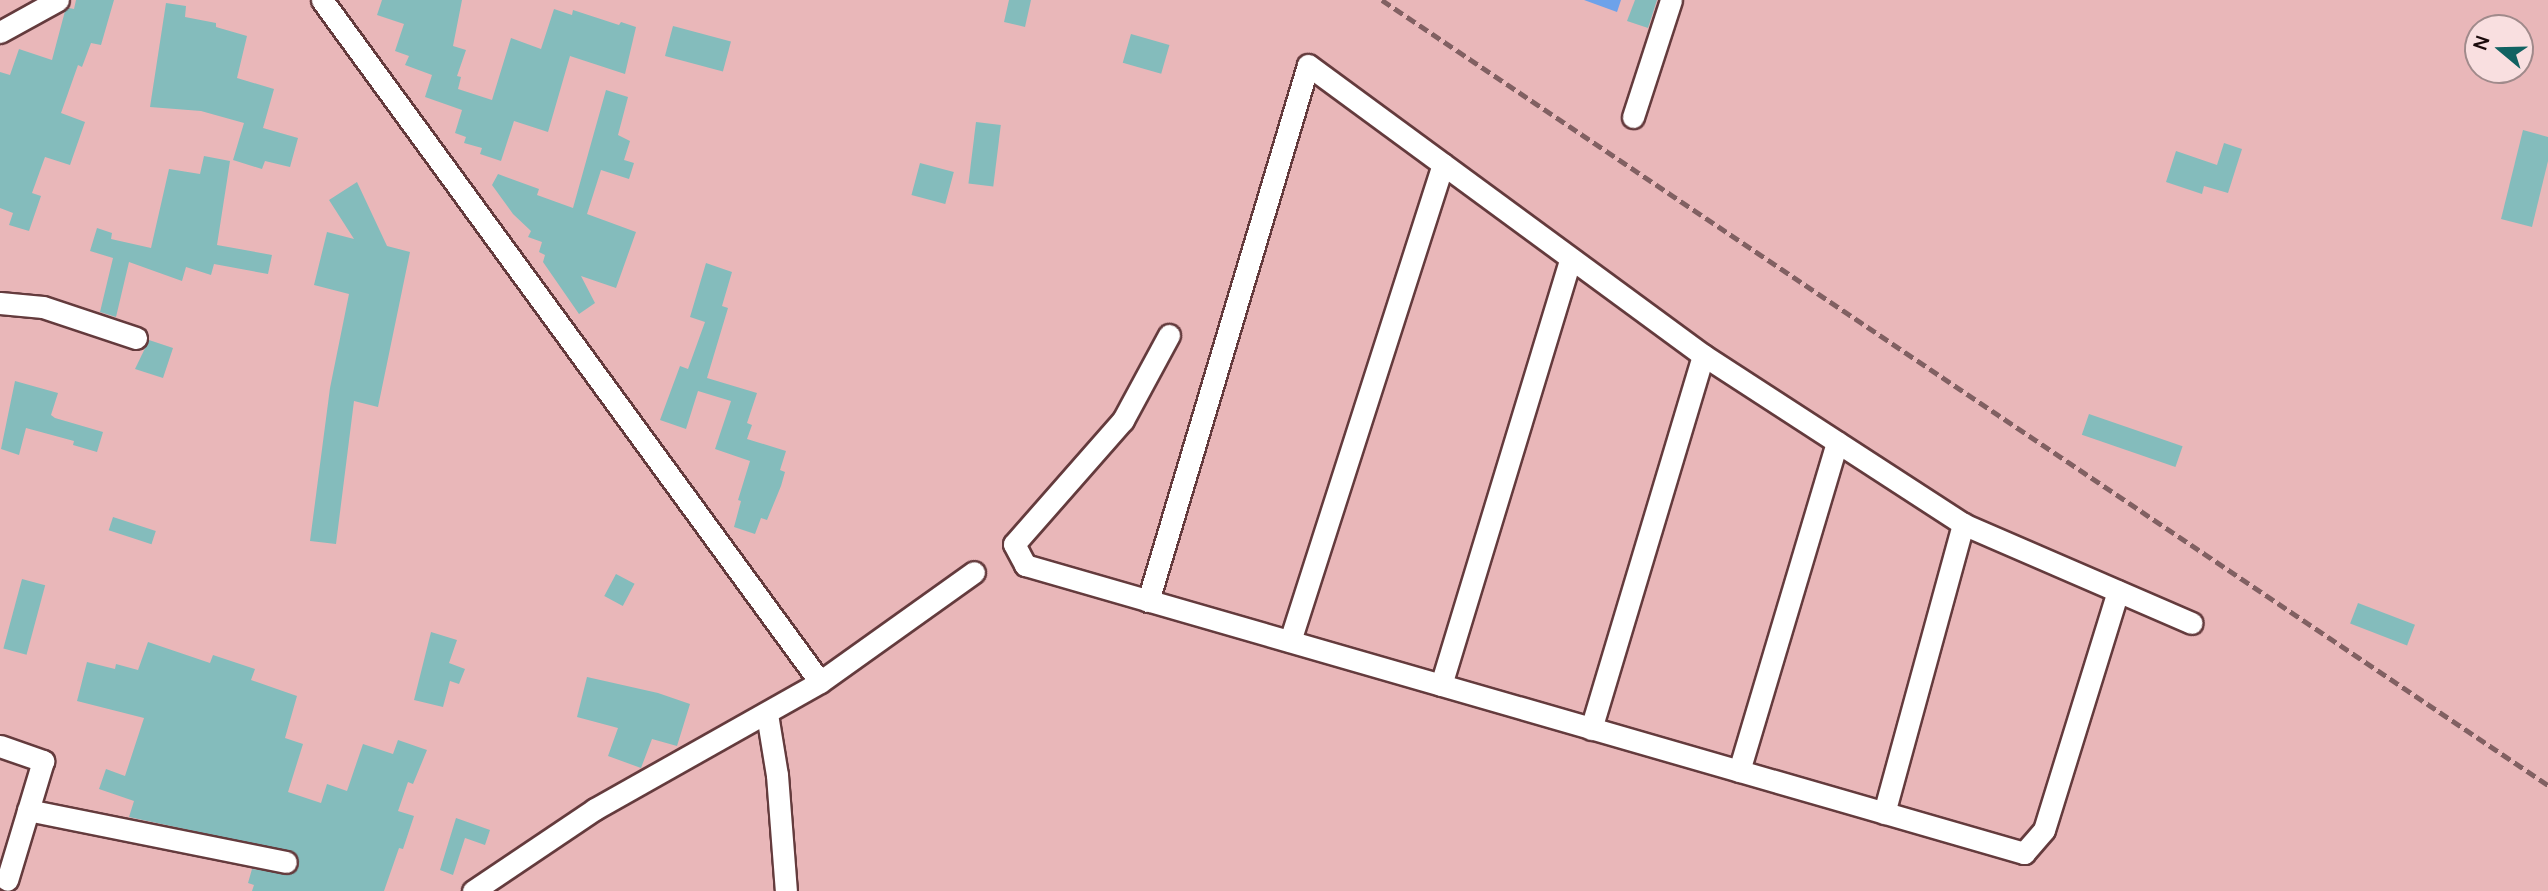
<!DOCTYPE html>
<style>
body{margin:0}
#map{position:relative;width:2548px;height:891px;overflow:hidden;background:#e9b7b9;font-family:Manrope,sans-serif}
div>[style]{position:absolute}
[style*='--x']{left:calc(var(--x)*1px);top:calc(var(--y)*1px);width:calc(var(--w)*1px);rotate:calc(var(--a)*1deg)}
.water>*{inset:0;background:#6da2ea}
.building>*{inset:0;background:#84bcbc;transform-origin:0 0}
.roads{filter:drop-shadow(2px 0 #643b3d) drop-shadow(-2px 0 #643b3d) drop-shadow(0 2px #643b3d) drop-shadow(0 -2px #643b3d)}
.street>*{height:21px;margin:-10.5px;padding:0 10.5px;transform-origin:10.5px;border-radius:10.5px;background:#fff}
.rail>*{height:5px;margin-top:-2.5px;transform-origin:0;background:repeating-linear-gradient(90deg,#816062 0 10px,transparent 0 15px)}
span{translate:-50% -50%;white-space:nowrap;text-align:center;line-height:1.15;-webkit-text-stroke:5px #f9dfe0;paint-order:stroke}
.north{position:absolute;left:2464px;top:14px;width:70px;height:70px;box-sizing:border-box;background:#f9dfe0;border:2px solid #a08a8b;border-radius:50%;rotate:289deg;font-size:19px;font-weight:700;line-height:28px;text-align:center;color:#1b0b0c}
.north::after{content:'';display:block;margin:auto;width:24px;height:32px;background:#116262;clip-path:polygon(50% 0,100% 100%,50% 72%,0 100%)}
</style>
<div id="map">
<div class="water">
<i style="clip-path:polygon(1584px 0,1621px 0,1617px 12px)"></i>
</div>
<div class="building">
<i style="clip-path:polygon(76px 0,114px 0,101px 45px,91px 43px,82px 67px,78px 65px,61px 113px,85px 122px,70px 165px,45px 157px,32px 193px,41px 196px,29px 231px,9px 225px,13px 213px,0 208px,0 72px,10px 75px,19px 49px,52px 60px,65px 11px,69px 8px,74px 9px)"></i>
<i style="clip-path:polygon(382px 0,462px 0,453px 46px,466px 50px,457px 76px,461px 77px,458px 89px,492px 100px,511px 38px,541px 49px,554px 9px,572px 15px,573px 10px,619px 25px,621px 22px,636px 27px,625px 74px,570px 56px,548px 132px,514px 121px,501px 161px,480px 154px,482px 148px,464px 143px,466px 137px,455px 133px,462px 110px,425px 97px,432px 75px,405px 65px,409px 56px,395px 51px,404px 24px,377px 15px)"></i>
<i style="clip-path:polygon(1009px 0,1031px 0,1025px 27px,1004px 22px)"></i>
<i style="clip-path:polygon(1635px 0,1657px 0,1648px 28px,1627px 21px)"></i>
<i style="clip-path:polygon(166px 3px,186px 6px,185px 17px,216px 23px,216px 27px,247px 36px,237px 78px,274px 89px,263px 128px,298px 138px,290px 167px,265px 161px,262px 169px,233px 160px,244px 123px,201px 111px,150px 107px)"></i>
<i style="left:673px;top:26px;width:60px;height:31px;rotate:15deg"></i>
<i style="left:1131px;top:34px;width:40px;height:30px;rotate:16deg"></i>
<i style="clip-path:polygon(606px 90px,628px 97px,618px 135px,630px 141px,624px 160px,634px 163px,629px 179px,601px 170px,587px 214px,636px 232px,616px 288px,581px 276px,595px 303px,579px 314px,543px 262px,545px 255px,539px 252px,542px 242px,528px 237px,531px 231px,513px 214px,492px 185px,498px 174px,539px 189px,537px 195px,573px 208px)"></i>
<i style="left:976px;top:122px;width:25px;height:62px;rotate:7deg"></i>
<i style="clip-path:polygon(2523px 130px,2548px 137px,2548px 161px,2532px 227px,2501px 219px)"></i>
<i style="clip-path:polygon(2224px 143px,2242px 149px,2228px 193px,2204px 186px,2202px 194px,2166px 182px,2176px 151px,2217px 165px)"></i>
<i style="clip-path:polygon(204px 156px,230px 161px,217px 245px,272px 255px,268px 274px,214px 264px,211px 275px,186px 267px,182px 281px,129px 262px,116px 317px,100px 312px,113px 258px,90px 251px,97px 228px,112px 233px,111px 239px,151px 248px,169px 169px,200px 174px)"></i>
<i style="left:920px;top:163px;width:35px;height:33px;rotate:15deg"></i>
<i style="clip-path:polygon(357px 182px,387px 246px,410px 252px,378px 407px,354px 401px,336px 544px,310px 541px,330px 388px,349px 294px,314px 285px,327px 232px,354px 239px,329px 200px)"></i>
<i style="clip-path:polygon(706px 263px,732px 272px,722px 306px,728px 308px,707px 378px,757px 393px,747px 423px,752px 425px,747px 439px,786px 451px,780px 470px,785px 472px,781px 486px,767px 520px,761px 518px,755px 534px,734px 527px,741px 501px,738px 500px,750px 461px,715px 449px,731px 401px,698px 391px,686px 429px,660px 420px,680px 366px,688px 369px,705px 322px,690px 317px)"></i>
<i style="clip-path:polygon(149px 340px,173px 348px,163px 378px,135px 369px)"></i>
<i style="clip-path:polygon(15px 381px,58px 393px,51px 415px,55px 418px,103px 432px,97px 452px,73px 445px,74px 441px,26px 428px,19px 455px,1px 449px)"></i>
<i style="left:2089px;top:414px;width:99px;height:22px;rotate:19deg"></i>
<i style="left:113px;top:517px;width:45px;height:14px;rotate:18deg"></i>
<i style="left:616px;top:574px;width:21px;height:25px;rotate:28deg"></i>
<i style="left:22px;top:579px;width:24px;height:72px;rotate:15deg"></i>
<i style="left:2358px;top:603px;width:61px;height:22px;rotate:21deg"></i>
<i style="clip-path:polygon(431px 632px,457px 640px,449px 663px,465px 669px,459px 684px,450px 681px,443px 707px,414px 700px)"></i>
<i style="clip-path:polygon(148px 642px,210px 663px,213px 655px,255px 669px,251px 680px,297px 696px,285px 738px,303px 744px,288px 792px,321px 803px,327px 784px,347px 791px,363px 744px,393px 754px,398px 740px,427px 750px,413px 784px,408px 782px,398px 811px,414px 816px,403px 849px,399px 848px,384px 891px,252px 891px,254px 885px,248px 883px,252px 869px,291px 874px,299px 864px,295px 853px,129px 817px,134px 801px,99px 789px,106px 769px,125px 776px,144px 718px,77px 701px,87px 662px,115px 669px,116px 664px,138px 670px)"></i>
<i style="clip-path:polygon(587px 677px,658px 693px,690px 704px,677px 746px,652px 739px,641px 768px,608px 756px,618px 728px,577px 717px)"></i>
<i style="clip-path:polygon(456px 818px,490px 830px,485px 845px,465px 838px,453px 875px,440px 870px)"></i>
</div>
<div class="roads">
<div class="street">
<i style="--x:322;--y:0;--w:844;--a:53.86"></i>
<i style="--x:820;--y:682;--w:189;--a:-35.5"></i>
<i style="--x:0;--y:32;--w:66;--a:-28.9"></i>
<i style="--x:1633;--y:117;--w:123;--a:-72"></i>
<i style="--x:0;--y:303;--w:43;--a:5.3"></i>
<i style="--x:43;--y:307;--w:98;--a:18.4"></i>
<i style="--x:1169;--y:335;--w:97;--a:118.4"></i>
<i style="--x:1123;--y:420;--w:165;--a:131.3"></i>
<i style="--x:1014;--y:544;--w:24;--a:62"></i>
<i style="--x:1025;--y:565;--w:1040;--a:16.08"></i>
<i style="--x:2024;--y:853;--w:30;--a:-49"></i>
<i style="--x:2044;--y:830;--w:250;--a:-72.8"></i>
<i style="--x:1148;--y:601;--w:559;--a:-73.38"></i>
<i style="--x:1308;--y:65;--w:490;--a:36.3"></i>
<i style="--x:1703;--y:355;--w:310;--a:33"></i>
<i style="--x:1963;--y:524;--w:249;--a:23.4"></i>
<i style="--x:1290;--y:641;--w:501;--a:-72.22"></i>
<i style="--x:1441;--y:685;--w:446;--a:-73.1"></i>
<i style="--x:767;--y:714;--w:62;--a:80.7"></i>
<i style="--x:777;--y:775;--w:116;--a:85.6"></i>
<i style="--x:1591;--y:729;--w:390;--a:-73.3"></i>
<i style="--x:0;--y:746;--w:46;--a:19.2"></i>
<i style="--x:43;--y:761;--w:124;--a:106.8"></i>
<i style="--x:1739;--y:771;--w:343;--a:-73.4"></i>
<i style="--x:28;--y:810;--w:263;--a:11.4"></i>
<i style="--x:1884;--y:813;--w:300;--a:-74.7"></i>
<i style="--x:473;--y:891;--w:147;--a:-33.9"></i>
<i style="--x:595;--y:809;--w:258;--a:-29.4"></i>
</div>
</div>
<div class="rail">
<i style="--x:1382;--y:0;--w:1406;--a:33.95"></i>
</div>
<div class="north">N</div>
</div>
